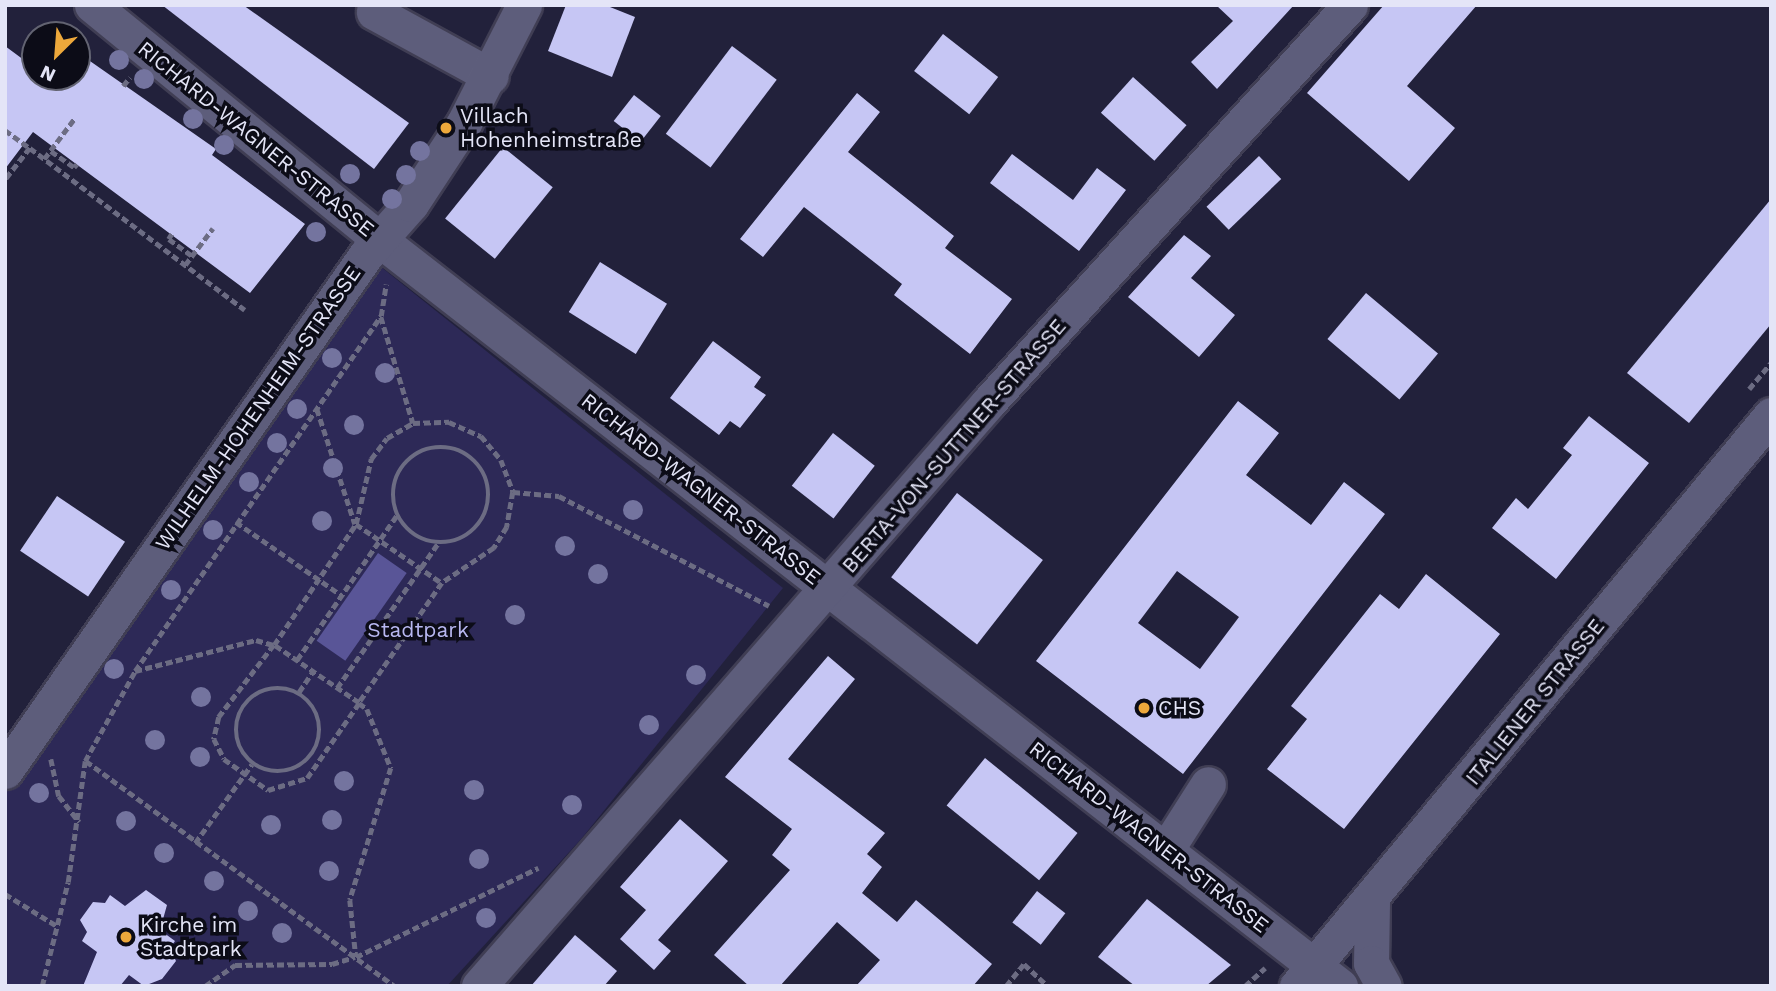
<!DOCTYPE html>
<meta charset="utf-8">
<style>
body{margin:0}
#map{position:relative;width:1776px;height:991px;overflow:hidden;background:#22213b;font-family:"Work Sans",sans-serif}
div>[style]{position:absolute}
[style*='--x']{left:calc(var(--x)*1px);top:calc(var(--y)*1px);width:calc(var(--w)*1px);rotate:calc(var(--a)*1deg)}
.green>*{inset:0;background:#2d2957}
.water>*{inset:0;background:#595597;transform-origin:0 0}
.building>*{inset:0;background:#c6c6f4;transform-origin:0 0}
.path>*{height:4.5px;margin-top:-2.25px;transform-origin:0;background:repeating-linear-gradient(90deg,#6c6c83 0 7px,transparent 0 10.5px)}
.path>.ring{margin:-2.25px;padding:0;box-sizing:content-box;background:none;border:4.5px solid #6c6c83;border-radius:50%}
.roads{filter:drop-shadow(2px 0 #403e54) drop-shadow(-2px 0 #403e54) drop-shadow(0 2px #403e54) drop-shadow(0 -2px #403e54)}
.minor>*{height:35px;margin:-17.5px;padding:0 17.5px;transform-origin:17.5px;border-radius:17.5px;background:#5d5d7b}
.trees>*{width:20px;height:20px;margin:-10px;border-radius:50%;background:#74749f}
.dots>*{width:19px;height:19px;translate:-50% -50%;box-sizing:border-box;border:4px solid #0c0c17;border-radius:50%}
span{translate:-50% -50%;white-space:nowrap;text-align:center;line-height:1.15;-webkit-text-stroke:7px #0c0c17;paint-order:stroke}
.poi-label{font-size:21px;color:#e4e5f7}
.left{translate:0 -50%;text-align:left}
.street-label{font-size:21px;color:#e4e5f7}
.park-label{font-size:21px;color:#b8b8f1}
.frame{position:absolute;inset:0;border:7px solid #e4e5f7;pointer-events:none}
.north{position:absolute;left:21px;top:21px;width:70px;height:70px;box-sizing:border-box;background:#0c0c17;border:2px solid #626371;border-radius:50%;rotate:205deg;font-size:19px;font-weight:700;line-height:28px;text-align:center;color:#e4e5f7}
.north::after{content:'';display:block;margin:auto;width:24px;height:32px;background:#eda83b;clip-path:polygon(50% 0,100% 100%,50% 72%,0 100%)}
</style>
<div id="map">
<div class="green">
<i style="clip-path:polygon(366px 255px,783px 588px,582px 838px,447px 986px,5px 986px,5px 771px)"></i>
</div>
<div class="water">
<i style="left:378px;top:553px;width:35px;height:107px;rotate:35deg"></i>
</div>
<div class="building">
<i style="clip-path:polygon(162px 5px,243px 5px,409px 123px,374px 169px)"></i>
<i style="clip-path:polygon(566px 5px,605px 5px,635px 17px,612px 77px,548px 51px)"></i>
<i style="clip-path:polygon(1216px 5px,1294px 5px,1217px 89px,1191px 62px,1233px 21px)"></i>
<i style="clip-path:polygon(1384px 5px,1477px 5px,1407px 86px,1455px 128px,1409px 181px,1307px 93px)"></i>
<i style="left:943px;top:34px;width:70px;height:47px;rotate:38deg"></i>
<i style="clip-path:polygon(5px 46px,28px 63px,35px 54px,35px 77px,77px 77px,77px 52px,216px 149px,212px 155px,305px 224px,250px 293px,33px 132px,5px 169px)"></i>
<i style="left:732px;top:46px;width:56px;height:110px;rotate:37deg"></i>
<i style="left:1133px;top:77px;width:72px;height:48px;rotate:42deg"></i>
<i style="clip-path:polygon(857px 93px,880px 112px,848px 152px,954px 236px,945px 248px,1012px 299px,970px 354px,894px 295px,902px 284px,804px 207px,763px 257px,740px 239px)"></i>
<i style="left:634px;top:95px;width:34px;height:33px;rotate:38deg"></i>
<i style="left:503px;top:147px;width:64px;height:92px;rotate:39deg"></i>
<i style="clip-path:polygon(1012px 154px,1073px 200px,1097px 168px,1126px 190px,1079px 251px,990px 183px)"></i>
<i style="left:1259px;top:156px;width:32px;height:73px;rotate:46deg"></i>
<i style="clip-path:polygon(1771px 199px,1771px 324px,1689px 423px,1627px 373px)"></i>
<i style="clip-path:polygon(1184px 235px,1211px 256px,1191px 278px,1235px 315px,1199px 357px,1128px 297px)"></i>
<i style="left:600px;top:262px;width:79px;height:59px;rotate:32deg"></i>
<i style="left:1366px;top:293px;width:94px;height:60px;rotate:40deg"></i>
<i style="clip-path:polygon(713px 341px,761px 377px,754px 387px,766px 395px,740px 428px,730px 421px,719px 435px,670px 398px)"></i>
<i style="clip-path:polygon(evenodd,1238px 401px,1279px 433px,1246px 475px,1311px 525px,1344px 482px,1385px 514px,1183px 774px,1036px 661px,1238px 401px,1177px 571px,1239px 617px,1200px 669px,1138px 623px,1177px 571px)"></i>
<i style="clip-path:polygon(1589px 416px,1649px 463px,1556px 579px,1492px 528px,1516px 498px,1528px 509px,1572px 455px,1563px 448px)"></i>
<i style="left:833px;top:433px;width:53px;height:67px;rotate:38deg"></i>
<i style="left:957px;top:493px;width:109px;height:107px;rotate:38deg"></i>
<i style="left:57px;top:496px;width:82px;height:66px;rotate:34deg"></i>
<i style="clip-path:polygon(1426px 574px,1500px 634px,1344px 829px,1267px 769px,1307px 719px,1291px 706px,1380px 594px,1399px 609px)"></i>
<i style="clip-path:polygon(828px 656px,855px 679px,788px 759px,885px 833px,867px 854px,882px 867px,862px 893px,897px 922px,916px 900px,992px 964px,973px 986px,856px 986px,880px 960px,837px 922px,780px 986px,749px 986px,714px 955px,790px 870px,772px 855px,792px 829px,725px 777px)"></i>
<i style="left:985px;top:758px;width:119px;height:61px;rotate:39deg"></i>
<i style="clip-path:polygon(680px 819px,728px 861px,658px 940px,671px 951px,654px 970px,620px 939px,646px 910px,620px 887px)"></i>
<i style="clip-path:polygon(146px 890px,167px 905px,160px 930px,175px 941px,170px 948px,176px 961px,162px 979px,144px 986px,129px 975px,120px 986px,83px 986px,97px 952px,82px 941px,87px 932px,80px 920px,93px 902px,105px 903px,110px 895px,125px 906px)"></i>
<i style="left:1037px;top:891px;width:36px;height:40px;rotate:38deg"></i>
<i style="clip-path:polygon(1147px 899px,1231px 965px,1206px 986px,1135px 986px,1098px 957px)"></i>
<i style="clip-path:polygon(575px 935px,617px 971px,604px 986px,531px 986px)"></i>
</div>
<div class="path">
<i style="--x:123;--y:86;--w:11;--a:-52"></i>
<i style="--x:5;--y:130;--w:31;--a:36"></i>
<i style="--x:30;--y:148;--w:41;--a:128"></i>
<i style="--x:30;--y:148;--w:269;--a:37"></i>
<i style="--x:51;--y:151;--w:28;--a:35"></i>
<i style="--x:74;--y:167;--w:4;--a:-45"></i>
<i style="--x:44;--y:159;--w:50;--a:-53.1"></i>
<i style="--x:172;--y:234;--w:6;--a:121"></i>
<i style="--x:169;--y:239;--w:29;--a:36"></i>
<i style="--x:185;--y:265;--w:46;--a:-52.9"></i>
<i style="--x:381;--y:317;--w:111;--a:73.2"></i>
<i style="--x:1749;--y:389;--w:34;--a:-50"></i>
<i style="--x:317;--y:409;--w:121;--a:71.7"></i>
<i class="ring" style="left:393px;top:447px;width:91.5px;height:91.5px"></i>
<i style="--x:513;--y:492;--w:46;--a:5"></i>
<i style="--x:559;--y:496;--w:237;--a:27.6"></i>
<i style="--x:236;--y:522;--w:128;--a:34.8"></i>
<i style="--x:356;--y:524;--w:67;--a:-77"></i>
<i style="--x:371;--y:459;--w:26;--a:-53"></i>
<i style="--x:387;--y:438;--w:30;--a:-30"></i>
<i style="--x:413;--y:423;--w:36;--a:-2"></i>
<i style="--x:449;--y:422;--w:35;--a:24"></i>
<i style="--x:481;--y:436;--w:31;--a:50"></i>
<i style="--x:501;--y:460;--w:34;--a:69"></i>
<i style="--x:513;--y:492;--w:36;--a:100"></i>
<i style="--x:507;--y:527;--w:25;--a:122"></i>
<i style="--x:494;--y:548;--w:63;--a:146.1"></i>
<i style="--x:442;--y:583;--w:146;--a:124.7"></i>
<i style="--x:359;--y:703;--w:103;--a:-145.7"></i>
<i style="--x:274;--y:645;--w:146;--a:-55.9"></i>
<i style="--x:356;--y:524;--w:104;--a:34.5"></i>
<i style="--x:381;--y:624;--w:27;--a:34"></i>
<i style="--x:297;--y:660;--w:176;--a:-55.4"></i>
<i style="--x:135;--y:671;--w:125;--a:-14.4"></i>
<i style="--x:256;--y:640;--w:19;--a:16"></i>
<i style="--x:274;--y:645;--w:91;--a:127.4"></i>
<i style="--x:219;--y:717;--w:23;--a:103"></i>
<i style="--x:214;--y:739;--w:22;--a:63"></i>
<i style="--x:224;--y:759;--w:54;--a:35.2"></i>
<i style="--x:268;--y:790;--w:41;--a:-17.1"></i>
<i style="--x:307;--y:778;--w:91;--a:-55.3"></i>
<i style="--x:359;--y:703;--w:10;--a:37"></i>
<i style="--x:367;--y:709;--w:64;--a:67.9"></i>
<i style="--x:391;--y:768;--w:138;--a:107.3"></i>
<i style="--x:350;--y:900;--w:57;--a:84"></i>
<i style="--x:356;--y:957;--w:203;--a:-26.1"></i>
<i class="ring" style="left:236px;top:688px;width:79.5px;height:79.5px"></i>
<i style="--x:337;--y:688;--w:177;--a:-55.1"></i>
<i style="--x:299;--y:692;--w:25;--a:-56"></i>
<i style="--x:51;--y:759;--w:38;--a:78"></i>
<i style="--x:59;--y:796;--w:33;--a:52"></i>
<i style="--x:86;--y:761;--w:382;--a:36.1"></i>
<i style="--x:195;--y:843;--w:97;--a:-54.2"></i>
<i style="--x:5;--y:894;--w:61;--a:31.6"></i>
<i style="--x:42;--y:986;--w:107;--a:-76"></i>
<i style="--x:68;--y:882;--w:122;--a:-82"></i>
<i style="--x:85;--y:761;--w:103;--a:-60.9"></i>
<i style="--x:135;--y:671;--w:432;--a:-55.3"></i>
<i style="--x:381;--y:316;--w:32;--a:-81"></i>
<i style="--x:205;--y:986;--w:37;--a:-35"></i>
<i style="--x:235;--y:965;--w:97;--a:-0.6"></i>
<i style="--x:332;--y:964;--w:24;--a:-17"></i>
<i style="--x:1006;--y:986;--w:28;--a:-51"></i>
<i style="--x:1024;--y:964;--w:33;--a:43"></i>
<i style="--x:1245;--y:986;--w:27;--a:-42"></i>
</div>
<div class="roads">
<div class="minor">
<i style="--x:92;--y:5;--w:372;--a:39.2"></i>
<i style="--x:380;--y:240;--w:1216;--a:37.85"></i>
<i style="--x:376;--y:5;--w:7;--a:106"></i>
<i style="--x:374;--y:12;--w:133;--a:28.7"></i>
<i style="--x:5;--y:771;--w:630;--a:-55.02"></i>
<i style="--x:366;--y:255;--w:68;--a:-48.6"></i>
<i style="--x:411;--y:204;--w:97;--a:-56.8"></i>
<i style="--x:464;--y:123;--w:132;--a:-63"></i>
<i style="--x:1166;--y:850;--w:78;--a:-57.5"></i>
<i style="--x:1372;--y:902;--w:61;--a:90.9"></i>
<i style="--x:1371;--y:963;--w:26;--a:61"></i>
<i style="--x:479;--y:986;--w:774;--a:-48.88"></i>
<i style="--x:988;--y:403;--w:538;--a:-47.71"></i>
<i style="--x:1297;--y:986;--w:742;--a:-50.3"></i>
</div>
</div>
<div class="trees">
<i style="left:119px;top:60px"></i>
<i style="left:144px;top:79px"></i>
<i style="left:193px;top:119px"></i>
<i style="left:224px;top:145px"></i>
<i style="left:420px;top:151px"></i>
<i style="left:350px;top:174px"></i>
<i style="left:406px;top:175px"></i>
<i style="left:392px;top:199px"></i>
<i style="left:316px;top:232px"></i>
<i style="left:332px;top:358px"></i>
<i style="left:385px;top:373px"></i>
<i style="left:297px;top:409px"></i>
<i style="left:354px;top:425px"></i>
<i style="left:277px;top:443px"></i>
<i style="left:333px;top:468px"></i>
<i style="left:249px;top:482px"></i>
<i style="left:633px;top:510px"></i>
<i style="left:322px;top:521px"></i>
<i style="left:213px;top:530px"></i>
<i style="left:565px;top:546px"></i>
<i style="left:598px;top:574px"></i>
<i style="left:171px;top:590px"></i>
<i style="left:515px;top:615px"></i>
<i style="left:114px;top:669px"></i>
<i style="left:696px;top:675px"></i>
<i style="left:201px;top:697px"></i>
<i style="left:649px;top:725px"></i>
<i style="left:155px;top:740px"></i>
<i style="left:200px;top:757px"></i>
<i style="left:344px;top:781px"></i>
<i style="left:474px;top:790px"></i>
<i style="left:39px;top:793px"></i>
<i style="left:572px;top:805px"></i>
<i style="left:332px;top:820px"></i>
<i style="left:126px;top:821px"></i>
<i style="left:271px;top:825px"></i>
<i style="left:164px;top:853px"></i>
<i style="left:479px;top:859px"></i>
<i style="left:329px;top:871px"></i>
<i style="left:214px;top:881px"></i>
<i style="left:248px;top:911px"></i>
<i style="left:486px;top:918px"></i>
<i style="left:282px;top:933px"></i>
</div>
<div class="dots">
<i style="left:446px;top:128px;background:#eda83b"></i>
<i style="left:1144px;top:708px;background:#eda83b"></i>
<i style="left:126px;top:937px;background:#eda83b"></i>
</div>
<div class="poi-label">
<span class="left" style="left:460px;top:128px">Villach<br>Hohenheimstraße</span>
<span class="left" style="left:1158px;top:708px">CHS</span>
<span class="left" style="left:140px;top:937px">Kirche im<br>Stadtpark</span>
</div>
<div class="street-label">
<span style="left:256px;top:139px;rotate:39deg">RICHARD-WAGNER-STRASSE</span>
<span style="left:258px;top:408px;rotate:-55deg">WILHELM-HOHENHEIM-STRASSE</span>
<span style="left:954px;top:446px;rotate:-49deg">BERTA-VON-SUTTNER-STRASSE</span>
<span style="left:701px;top:489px;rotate:38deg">RICHARD-WAGNER-STRASSE</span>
<span style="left:1535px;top:702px;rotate:-51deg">ITALIENER STRASSE</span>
<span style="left:1149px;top:837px;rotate:38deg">RICHARD-WAGNER-STRASSE</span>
</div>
<div class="park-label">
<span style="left:418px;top:630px">Stadtpark</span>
</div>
<div class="frame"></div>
<div class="north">N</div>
</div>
